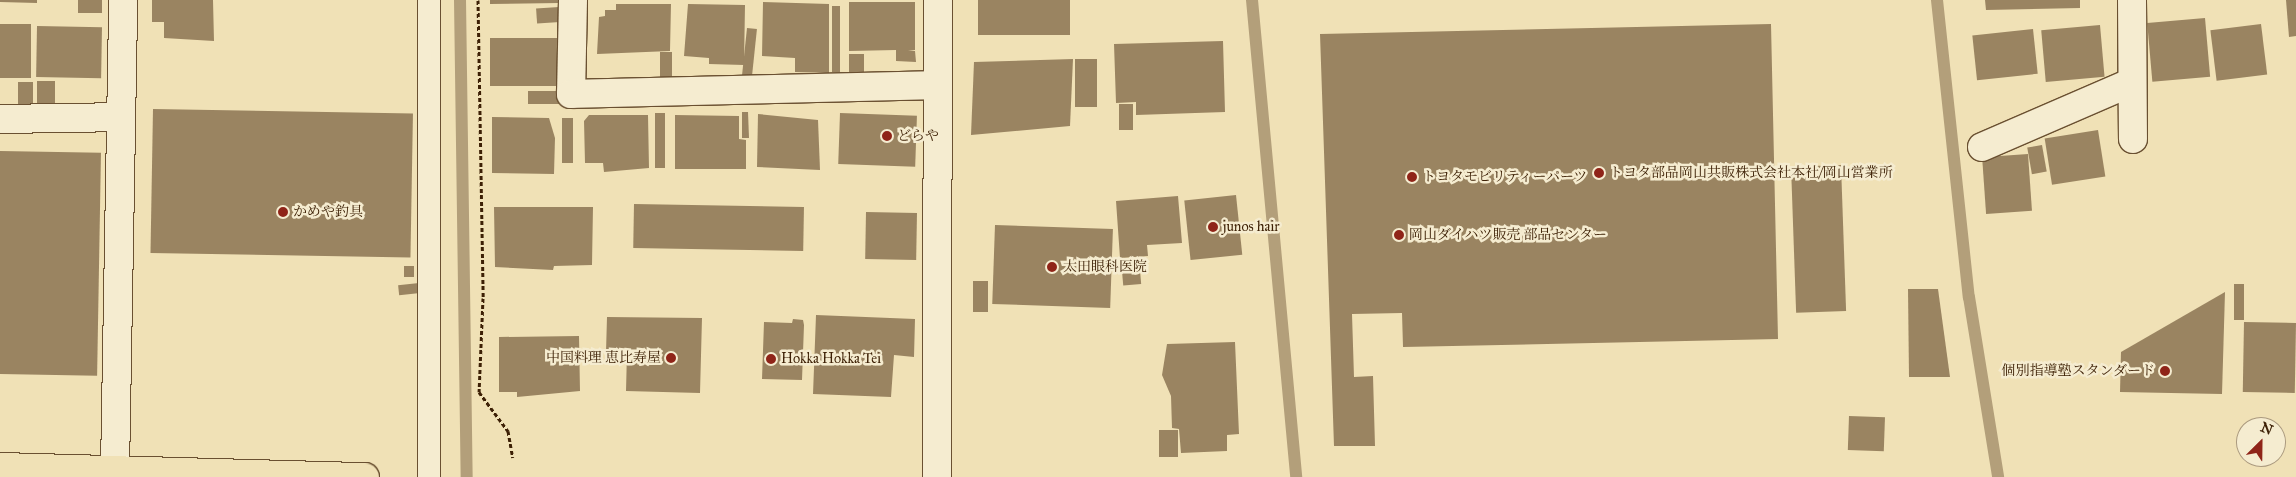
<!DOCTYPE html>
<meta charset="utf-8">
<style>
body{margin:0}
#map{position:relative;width:2296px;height:477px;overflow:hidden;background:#f0e1b6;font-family:"IM FELL Great Primer","Noto Serif JP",serif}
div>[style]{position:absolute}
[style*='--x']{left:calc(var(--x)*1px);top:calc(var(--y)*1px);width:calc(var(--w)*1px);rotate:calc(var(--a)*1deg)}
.stream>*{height:12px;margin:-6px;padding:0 6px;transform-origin:6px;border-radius:6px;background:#b39f7a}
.building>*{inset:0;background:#9a8461;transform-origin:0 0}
.path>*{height:3px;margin-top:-1.5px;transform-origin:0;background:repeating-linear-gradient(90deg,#3d2005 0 4px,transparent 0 6.5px)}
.roads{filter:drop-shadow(1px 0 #6a5031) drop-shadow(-1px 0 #6a5031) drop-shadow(0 1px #6a5031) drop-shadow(0 -1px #6a5031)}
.lane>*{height:22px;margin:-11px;padding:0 11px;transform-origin:11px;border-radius:11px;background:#f5ecd0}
.street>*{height:28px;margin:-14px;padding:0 14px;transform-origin:14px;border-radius:14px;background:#f5ecd0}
.primary>*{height:28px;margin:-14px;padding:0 14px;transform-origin:14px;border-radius:14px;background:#f0e1b6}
.dots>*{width:14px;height:14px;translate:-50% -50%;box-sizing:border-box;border:2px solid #f5ecd0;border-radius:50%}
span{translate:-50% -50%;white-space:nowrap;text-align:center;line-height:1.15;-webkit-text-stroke:5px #f5ecd0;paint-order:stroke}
.poi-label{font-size:14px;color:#3d2005}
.left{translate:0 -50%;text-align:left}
.right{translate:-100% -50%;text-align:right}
.north{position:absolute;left:2236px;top:417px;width:50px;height:50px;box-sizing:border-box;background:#f5ecd0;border:1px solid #ab9a7f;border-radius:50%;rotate:23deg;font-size:14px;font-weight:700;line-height:20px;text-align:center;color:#3d2005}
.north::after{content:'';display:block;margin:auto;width:18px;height:22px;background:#8f2418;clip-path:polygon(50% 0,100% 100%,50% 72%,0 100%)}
</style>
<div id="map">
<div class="stream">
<i style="--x:460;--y:0;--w:477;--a:89.2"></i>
<i style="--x:1252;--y:0;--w:479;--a:84.7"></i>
<i style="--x:1937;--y:0;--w:299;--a:83.9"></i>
<i style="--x:1969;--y:297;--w:182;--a:80.8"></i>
</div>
<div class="building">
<i style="clip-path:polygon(0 0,37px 0,37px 3px,0 2px)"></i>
<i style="left:78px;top:0;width:24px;height:13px"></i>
<i style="clip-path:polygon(152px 0,213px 0,214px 41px,164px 38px,164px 22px,152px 22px)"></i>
<i style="clip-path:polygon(490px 0,558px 0,559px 3px,490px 4px)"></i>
<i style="left:978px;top:0;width:92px;height:35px"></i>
<i style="clip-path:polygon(1985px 0,2080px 0,2080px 8px,1986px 10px)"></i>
<i style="clip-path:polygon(2286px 0,2296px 0,2296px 36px,2289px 37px)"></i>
<i style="clip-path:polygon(763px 2px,829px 4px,829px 73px,795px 72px,795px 58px,762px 56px)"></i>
<i style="clip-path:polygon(849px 2px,915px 2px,915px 50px,908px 50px,915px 51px,916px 62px,896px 61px,896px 50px,849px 51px)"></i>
<i style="clip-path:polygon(616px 4px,671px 4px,670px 51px,597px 54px,599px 17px,605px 16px,605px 10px,616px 10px)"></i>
<i style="clip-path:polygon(688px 4px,745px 5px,744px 65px,709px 64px,709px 58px,684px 56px)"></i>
<i style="left:832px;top:6px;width:8px;height:66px"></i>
<i style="left:559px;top:7px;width:15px;height:23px;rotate:86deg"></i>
<i style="left:2205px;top:18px;width:59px;height:58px;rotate:85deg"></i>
<i style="left:0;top:24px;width:31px;height:54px"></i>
<i style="clip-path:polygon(1771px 24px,1778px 339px,1403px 347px,1402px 313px,1352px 314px,1354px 377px,1373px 376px,1375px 446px,1334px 446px,1320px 34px)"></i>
<i style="left:2261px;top:24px;width:51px;height:51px;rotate:83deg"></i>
<i style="left:2100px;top:25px;width:52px;height:59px;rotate:85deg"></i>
<i style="left:37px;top:26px;width:65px;height:51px;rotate:1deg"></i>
<i style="left:747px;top:28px;width:10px;height:50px;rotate:6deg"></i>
<i style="left:2033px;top:29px;width:45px;height:61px;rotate:84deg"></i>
<i style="left:490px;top:38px;width:70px;height:48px"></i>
<i style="clip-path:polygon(1223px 41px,1225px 112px,1136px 115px,1136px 102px,1116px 103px,1114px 44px)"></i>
<i style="left:660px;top:52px;width:12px;height:29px"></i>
<i style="left:849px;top:54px;width:15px;height:22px"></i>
<i style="clip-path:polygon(1073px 59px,1070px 126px,971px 135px,974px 62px)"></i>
<i style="left:1075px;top:59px;width:22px;height:48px"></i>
<i style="left:37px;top:81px;width:18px;height:25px"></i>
<i style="left:18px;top:82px;width:15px;height:25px"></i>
<i style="left:528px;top:91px;width:33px;height:13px"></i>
<i style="left:1119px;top:104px;width:14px;height:26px"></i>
<i style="left:153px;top:109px;width:260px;height:144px;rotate:1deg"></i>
<i style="clip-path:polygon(742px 112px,748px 112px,749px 138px,742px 138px)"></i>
<i style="left:655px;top:113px;width:10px;height:55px"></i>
<i style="left:840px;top:113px;width:77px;height:51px;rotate:2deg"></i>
<i style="clip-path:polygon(758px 114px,818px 120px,820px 170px,757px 167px)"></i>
<i style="clip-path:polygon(589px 115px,648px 115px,649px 168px,604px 172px,603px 163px,585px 163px,584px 121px)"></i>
<i style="clip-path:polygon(675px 115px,739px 116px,739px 139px,746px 140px,746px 169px,675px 169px)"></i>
<i style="clip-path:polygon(492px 117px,549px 118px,555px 138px,554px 174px,492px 173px)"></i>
<i style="left:562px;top:118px;width:11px;height:45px"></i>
<i style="left:2098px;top:130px;width:47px;height:54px;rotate:81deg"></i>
<i style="left:2042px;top:145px;width:27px;height:15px;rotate:80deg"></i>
<i style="left:0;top:151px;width:101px;height:223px;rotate:1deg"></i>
<i style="left:2028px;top:154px;width:57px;height:46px;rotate:86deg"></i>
<i style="left:1841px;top:165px;width:146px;height:50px;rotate:88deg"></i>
<i style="left:1236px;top:195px;width:60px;height:52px;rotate:84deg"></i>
<i style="clip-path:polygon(1178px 196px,1182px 243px,1147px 245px,1148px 256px,1120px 258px,1116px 201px)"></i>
<i style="left:634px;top:204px;width:170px;height:44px;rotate:1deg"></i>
<i style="clip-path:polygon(494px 207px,593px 207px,592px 265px,554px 266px,553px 270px,495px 267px)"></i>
<i style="left:866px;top:212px;width:51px;height:47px;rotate:1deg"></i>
<i style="left:995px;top:225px;width:118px;height:79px;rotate:2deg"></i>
<i style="left:1139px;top:259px;width:25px;height:18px;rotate:85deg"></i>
<i style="left:414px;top:266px;width:11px;height:10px;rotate:90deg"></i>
<i style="left:973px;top:281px;width:15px;height:31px"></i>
<i style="left:419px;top:283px;width:10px;height:21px;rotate:84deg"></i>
<i style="left:2234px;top:284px;width:10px;height:36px"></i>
<i style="clip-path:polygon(1908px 289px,1938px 289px,1950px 377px,1909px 377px)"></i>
<i style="clip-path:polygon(2225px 292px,2222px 394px,2120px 392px,2121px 352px)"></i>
<i style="clip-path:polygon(816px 315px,915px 319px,914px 357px,894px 355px,891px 397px,813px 394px)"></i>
<i style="clip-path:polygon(607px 317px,702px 318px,700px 393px,626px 391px,627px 352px,606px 352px)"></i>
<i style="clip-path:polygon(793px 319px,803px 320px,804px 325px,802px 380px,762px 379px,764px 322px,792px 323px)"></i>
<i style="left:2244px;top:322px;width:52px;height:70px;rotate:1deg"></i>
<i style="clip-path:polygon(579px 336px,580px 391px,517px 397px,517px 392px,499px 392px,499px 337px)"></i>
<i style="clip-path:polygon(1235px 342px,1239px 434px,1227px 435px,1227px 451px,1181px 453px,1179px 429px,1172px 428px,1171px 396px,1162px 375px,1167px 344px)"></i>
<i style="left:1849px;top:416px;width:36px;height:34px;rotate:2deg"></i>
<i style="left:1159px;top:430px;width:19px;height:27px"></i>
</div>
<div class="path">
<i style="--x:478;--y:0;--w:298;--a:89"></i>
<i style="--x:483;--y:298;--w:94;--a:92.4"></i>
<i style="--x:479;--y:392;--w:49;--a:53.4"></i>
<i style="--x:508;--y:431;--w:27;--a:80"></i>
</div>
<div class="roads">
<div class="lane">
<i style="--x:429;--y:0;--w:477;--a:90"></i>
</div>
<div class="street">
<i style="--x:573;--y:0;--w:94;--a:91.2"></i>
<i style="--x:571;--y:94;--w:366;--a:-1.4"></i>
<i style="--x:2132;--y:0;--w:139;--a:89.6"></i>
<i style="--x:0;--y:119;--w:121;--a:-0.9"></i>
<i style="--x:1982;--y:147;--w:163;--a:-23.4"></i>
<i style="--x:115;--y:470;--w:470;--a:-89"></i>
<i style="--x:937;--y:477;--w:477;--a:-89.9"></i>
</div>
<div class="primary">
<i style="--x:0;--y:467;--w:365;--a:1.6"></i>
</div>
</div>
<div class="dots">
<i style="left:887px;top:136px;background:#8f2418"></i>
<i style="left:1599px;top:173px;background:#8f2418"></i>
<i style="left:1412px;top:177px;background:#8f2418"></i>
<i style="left:283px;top:212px;background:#8f2418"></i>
<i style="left:1213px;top:227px;background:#8f2418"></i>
<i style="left:1399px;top:235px;background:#8f2418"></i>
<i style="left:1052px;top:267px;background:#8f2418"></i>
<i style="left:671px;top:358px;background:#8f2418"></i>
<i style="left:771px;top:359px;background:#8f2418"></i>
<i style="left:2165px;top:371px;background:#8f2418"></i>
</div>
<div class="poi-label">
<span class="left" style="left:897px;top:136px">どらや</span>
<span class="left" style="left:1609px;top:173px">トヨタ部品岡山共販株式会社本社/岡山営業所</span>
<span class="left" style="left:1422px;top:177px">トヨタモビリティーパーツ</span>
<span class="left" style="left:293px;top:212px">かめや釣具</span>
<span class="left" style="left:1223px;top:227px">junos hair</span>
<span class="left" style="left:1409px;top:235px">岡山ダイハツ販売 部品センター</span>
<span class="left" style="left:1063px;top:267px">太田眼科医院</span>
<span class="right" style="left:661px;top:358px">中国料理 恵比寿屋</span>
<span class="left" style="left:781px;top:359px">Hokka Hokka Tei</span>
<span class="right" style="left:2155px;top:371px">個別指導塾スタンダード</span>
</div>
<div class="north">N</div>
</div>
